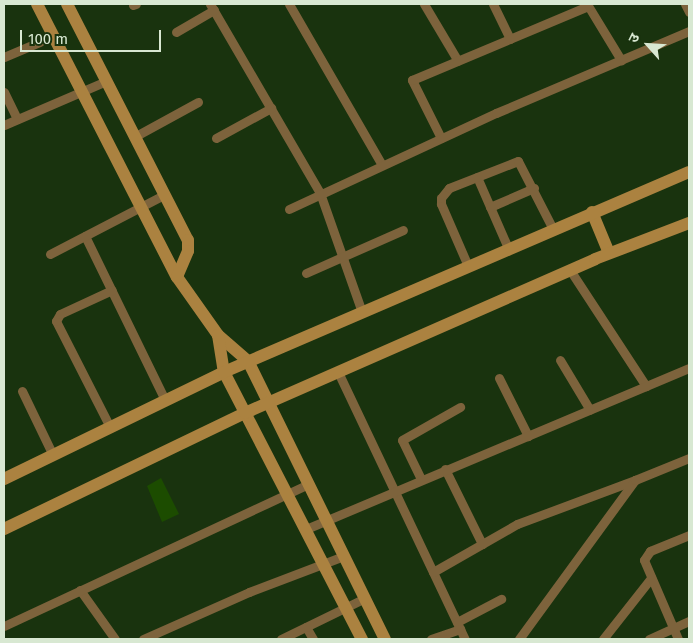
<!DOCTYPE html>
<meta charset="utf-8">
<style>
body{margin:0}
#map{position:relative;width:693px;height:643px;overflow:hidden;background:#19330e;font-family:"Fira Sans","Noto Sans Devanagari",sans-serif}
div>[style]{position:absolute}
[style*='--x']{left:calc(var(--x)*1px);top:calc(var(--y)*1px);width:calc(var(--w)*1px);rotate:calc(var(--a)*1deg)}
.building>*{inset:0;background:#1c4c00}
.street>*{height:9px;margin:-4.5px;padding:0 4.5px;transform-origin:4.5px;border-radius:4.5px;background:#7d633c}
.secondary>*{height:12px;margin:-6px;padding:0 6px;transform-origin:6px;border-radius:6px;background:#ab8240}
span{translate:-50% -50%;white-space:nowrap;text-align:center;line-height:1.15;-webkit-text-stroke:4px #19330e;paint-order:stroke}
.frame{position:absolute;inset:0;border:5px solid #d8e8d2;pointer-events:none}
.north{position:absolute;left:623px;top:20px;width:50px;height:50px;-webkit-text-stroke:4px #19330e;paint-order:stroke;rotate:296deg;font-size:14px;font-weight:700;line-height:20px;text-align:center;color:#d8e8d2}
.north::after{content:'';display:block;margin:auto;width:18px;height:22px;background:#d8e8d2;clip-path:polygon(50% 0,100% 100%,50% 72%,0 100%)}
.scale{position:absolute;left:20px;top:30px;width:141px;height:22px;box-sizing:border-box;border:2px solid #d8e8d2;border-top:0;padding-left:6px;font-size:15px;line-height:18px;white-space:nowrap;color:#d8e8d2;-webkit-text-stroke:4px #19330e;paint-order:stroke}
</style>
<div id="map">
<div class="building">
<i style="clip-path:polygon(161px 478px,179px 514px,162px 522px,147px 486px)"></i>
</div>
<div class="street">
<i style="--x:210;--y:4;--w:219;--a:59.8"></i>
<i style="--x:320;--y:193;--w:126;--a:70.6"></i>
<i style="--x:289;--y:4;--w:186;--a:60"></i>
<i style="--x:424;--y:4;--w:66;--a:59.2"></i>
<i style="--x:493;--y:4;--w:39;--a:64"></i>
<i style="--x:587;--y:4;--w:66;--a:58.7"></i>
<i style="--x:685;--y:4;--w:9;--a:63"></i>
<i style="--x:133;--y:5;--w:3;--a:-18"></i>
<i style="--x:176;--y:32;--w:44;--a:-30.1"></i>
<i style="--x:4;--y:57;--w:39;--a:-23"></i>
<i style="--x:4;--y:92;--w:30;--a:64"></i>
<i style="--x:4;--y:125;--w:111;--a:-23.3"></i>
<i style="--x:134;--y:137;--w:73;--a:-28.7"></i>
<i style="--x:216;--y:138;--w:63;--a:-28.6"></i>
<i style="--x:441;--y:138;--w:65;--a:-116.6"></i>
<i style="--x:412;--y:80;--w:191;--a:-22.8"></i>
<i style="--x:477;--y:177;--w:77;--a:66.4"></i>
<i style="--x:490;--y:207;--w:48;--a:-23.4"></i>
<i style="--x:289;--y:209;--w:228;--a:-24.9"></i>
<i style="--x:496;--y:113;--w:210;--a:-23"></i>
<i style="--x:85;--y:236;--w:182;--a:64"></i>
<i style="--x:50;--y:254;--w:128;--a:-27.4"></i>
<i style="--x:468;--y:266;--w:68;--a:-113.5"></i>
<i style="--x:441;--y:204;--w:6;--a:-90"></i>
<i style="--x:441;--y:198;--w:13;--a:-51"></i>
<i style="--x:449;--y:188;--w:74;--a:-21.4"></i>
<i style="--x:518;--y:161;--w:76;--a:62.8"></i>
<i style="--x:570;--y:270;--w:139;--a:56.8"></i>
<i style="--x:306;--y:273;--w:106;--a:-23.9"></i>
<i style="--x:560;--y:360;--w:58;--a:59"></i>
<i style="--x:338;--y:372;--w:296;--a:64.6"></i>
<i style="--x:499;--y:378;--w:65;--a:63.4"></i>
<i style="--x:22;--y:391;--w:71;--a:64.2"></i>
<i style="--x:110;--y:427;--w:119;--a:-117"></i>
<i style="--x:56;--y:321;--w:8;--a:-60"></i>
<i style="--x:60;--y:314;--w:57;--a:-24.8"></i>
<i style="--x:445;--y:469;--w:84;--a:63.7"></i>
<i style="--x:421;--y:479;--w:43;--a:-116"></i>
<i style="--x:402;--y:440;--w:67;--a:-29.6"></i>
<i style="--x:306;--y:529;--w:415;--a:-22.8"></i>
<i style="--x:433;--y:572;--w:97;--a:-29.7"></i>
<i style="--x:517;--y:524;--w:126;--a:-20.4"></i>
<i style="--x:80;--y:590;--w:60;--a:54.5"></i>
<i style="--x:457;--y:622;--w:50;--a:-27.6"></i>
<i style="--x:4;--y:626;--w:336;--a:-25"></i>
<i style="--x:306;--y:627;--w:14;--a:60"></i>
<i style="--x:143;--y:639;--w:116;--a:-23.9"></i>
<i style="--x:249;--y:592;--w:102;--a:-20.8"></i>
<i style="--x:281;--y:639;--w:93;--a:-26"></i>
<i style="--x:431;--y:639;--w:31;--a:-19"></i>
<i style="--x:519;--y:639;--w:197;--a:-53.9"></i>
<i style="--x:635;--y:480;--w:58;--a:-22.2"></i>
<i style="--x:603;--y:639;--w:78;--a:-51.8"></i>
<i style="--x:649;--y:639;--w:44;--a:-24.2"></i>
<i style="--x:678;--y:639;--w:86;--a:-113.3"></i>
<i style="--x:644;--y:560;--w:11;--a:-56"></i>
<i style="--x:650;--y:551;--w:42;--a:-22.3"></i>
</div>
<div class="secondary">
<i style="--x:37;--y:4;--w:307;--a:62.9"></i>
<i style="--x:177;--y:277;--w:71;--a:54.7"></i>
<i style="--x:218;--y:335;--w:40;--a:41"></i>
<i style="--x:248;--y:361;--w:310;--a:63.8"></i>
<i style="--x:67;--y:4;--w:265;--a:62.9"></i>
<i style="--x:188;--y:240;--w:11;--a:90"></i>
<i style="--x:188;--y:251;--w:28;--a:113"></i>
<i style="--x:592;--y:212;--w:44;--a:67.5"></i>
<i style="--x:218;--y:335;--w:37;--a:81"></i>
<i style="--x:224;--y:372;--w:301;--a:62.7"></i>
<i style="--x:4;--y:479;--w:245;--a:-25.9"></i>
<i style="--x:224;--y:372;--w:506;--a:-23.27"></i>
<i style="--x:4;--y:529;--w:267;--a:-25.7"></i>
<i style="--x:245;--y:413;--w:382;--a:-23.7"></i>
<i style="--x:595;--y:259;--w:101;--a:-21"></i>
</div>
<div class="frame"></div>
<div class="north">उ</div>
<div class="scale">100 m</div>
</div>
